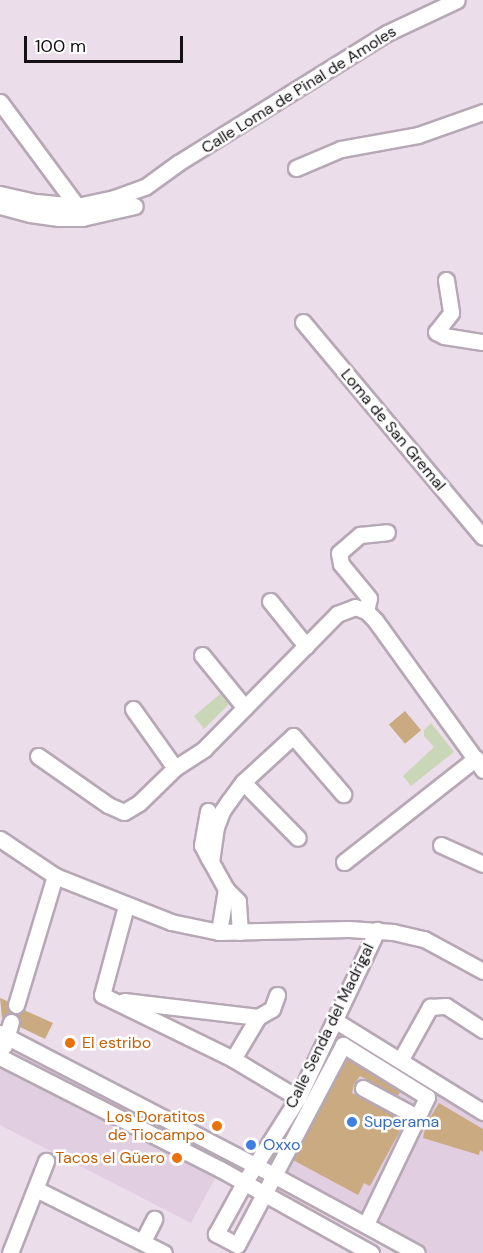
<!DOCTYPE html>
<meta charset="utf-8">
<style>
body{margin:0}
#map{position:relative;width:483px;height:1253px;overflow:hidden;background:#ecddeb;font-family:"DM Sans",sans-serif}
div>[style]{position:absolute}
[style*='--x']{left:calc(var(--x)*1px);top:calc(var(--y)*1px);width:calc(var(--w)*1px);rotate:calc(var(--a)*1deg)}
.built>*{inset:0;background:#e2cee1}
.green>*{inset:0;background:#cad6b8}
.building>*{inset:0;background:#c9aa81;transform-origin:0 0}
.roads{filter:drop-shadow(2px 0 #b6a8b5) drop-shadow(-2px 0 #b6a8b5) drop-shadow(0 2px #b6a8b5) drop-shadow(0 -2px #b6a8b5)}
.minor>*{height:15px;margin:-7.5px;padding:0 7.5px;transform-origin:7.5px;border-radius:7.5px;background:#fff}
.dots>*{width:16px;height:16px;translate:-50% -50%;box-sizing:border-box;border:3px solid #fff;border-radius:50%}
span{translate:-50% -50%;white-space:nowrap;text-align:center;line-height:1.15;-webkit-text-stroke:5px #fff;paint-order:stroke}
.street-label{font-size:16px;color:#141014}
.food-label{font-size:16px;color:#c56008}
.left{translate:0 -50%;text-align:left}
.right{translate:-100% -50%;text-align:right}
.shop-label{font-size:16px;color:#366cbe}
.scale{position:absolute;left:24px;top:36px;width:159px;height:27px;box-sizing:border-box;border:3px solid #141014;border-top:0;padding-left:8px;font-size:18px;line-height:21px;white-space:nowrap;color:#141014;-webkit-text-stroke:4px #fff;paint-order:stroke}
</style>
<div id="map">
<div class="built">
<i style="clip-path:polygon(336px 1021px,483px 1112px,483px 1253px,417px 1253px,255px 1165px)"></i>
<i style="clip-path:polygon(0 1061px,220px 1169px,191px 1223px,0 1125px)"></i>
</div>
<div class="green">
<i style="clip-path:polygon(220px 694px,229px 704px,204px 729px,194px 716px)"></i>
<i style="clip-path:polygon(431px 723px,454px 752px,411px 786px,403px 776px,434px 747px,424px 736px,424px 730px)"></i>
</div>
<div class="building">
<i style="left:405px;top:711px;width:25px;height:21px;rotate:50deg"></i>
<i style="clip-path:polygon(0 998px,7px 1001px,10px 1012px,2px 1018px)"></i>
<i style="clip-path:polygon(24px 1010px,53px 1023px,45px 1039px,20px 1027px,21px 1020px,17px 1015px)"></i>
<i style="clip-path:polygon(347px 1059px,400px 1092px,398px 1096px,360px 1076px,354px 1084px,352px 1093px,398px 1118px,393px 1127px,400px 1131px,370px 1186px,364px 1183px,358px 1195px,293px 1160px)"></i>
<i style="clip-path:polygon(439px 1103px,483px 1129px,483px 1152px,480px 1150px,479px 1155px,423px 1138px,426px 1124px)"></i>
</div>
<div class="roads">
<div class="minor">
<i style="--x:0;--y:102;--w:129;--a:53.5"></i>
<i style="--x:77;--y:206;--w:13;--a:67"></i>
<i style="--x:296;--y:168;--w:49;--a:-22.9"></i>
<i style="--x:341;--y:149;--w:78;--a:-10.3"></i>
<i style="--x:418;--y:135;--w:69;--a:-19.5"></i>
<i style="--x:0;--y:194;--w:37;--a:13"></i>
<i style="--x:36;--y:202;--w:41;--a:5.6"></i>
<i style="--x:77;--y:206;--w:38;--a:-12"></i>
<i style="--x:114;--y:198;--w:33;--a:-20"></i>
<i style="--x:145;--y:187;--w:41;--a:-36"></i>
<i style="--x:178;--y:163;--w:246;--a:-31.9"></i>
<i style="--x:387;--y:33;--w:77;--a:-25.2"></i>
<i style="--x:0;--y:206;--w:31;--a:15"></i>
<i style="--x:30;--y:214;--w:29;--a:8"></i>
<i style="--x:59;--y:218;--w:23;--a:0"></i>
<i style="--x:82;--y:218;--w:54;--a:-12.8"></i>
<i style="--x:446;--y:280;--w:33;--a:81"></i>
<i style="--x:451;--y:313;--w:24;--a:128"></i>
<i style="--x:436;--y:332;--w:9;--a:27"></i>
<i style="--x:444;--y:336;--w:39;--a:9"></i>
<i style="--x:303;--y:322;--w:280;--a:50.1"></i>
<i style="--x:270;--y:601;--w:58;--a:51.3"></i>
<i style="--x:366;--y:611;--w:13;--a:-77"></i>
<i style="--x:369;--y:598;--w:44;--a:-129.5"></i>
<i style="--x:341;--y:564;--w:11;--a:-100"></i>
<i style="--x:339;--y:553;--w:28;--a:-41"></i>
<i style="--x:360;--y:535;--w:27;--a:-6"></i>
<i style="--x:202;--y:655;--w:68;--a:50.9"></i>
<i style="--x:133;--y:709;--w:72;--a:54.6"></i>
<i style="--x:38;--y:756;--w:85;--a:35"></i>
<i style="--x:108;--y:805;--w:17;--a:24"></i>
<i style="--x:124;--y:812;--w:17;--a:-31"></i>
<i style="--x:139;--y:803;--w:50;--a:-44.2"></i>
<i style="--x:175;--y:768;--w:35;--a:-33"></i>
<i style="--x:204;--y:749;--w:190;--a:-45.4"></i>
<i style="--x:337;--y:614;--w:19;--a:-21"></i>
<i style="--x:355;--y:607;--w:12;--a:20"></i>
<i style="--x:366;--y:611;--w:13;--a:45"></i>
<i style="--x:375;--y:620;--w:185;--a:54.2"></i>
<i style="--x:243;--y:782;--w:78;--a:45.5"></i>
<i style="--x:208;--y:811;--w:35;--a:100"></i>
<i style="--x:202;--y:845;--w:16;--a:63"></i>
<i style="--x:0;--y:839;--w:66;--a:33.9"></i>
<i style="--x:55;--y:876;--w:125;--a:21.6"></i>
<i style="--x:171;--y:922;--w:49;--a:11.8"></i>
<i style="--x:219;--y:932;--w:130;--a:-1.3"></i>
<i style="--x:349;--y:929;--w:44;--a:3.9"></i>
<i style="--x:393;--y:932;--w:32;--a:13"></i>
<i style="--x:424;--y:939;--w:67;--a:28.5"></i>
<i style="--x:441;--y:845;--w:46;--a:24.3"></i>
<i style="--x:344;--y:862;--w:168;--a:-38.2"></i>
<i style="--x:126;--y:906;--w:92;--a:105.1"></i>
<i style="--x:102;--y:995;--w:146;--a:26"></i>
<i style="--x:233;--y:1059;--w:76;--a:31"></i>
<i style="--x:219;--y:932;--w:44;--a:-80.8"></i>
<i style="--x:240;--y:932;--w:31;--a:-94"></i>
<i style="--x:238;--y:901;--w:17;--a:-135"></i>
<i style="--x:226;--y:889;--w:31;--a:-119"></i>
<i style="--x:211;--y:862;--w:35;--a:-82"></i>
<i style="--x:216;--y:827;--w:17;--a:-69"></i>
<i style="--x:222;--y:811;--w:12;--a:-55"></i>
<i style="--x:229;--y:801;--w:24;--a:-54"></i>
<i style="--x:243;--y:782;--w:68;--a:-42.6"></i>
<i style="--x:293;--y:736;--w:77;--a:49.2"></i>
<i style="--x:124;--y:1001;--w:135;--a:6.8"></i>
<i style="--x:258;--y:1017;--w:16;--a:-30"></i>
<i style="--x:272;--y:1009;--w:15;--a:-70"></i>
<i style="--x:16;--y:1005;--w:135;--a:-73.2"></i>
<i style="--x:336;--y:1021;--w:173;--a:31.8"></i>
<i style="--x:0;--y:1033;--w:287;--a:27.4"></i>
<i style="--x:255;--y:1165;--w:184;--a:28.5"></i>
<i style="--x:4;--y:1046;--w:25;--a:-74"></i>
<i style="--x:0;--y:1057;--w:247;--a:27"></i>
<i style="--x:220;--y:1169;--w:173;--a:29.1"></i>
<i style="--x:233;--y:1059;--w:49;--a:-59.2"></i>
<i style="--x:401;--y:1059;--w:60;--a:-60.9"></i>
<i style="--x:430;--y:1007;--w:16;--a:-4"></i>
<i style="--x:446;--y:1006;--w:44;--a:33"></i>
<i style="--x:363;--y:1088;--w:61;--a:28.2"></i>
<i style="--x:36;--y:1189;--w:143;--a:26.6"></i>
<i style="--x:366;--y:1224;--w:141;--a:-64.3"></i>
<i style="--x:427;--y:1097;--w:99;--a:-148.2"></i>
<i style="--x:343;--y:1045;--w:226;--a:117.9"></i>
<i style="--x:237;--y:1245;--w:24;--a:-152"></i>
<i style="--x:216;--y:1234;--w:58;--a:-61.2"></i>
<i style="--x:244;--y:1183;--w:101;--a:-57.6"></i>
<i style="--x:298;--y:1098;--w:186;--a:-64.8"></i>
<i style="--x:143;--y:1241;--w:25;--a:-63"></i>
<i style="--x:10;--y:1253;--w:99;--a:-68.6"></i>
</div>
</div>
<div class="dots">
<i style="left:70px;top:1043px;background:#e8710a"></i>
<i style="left:352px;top:1122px;background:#3f7fe0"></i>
<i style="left:217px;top:1126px;background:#e8710a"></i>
<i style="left:251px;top:1145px;background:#3f7fe0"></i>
<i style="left:177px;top:1158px;background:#e8710a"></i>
</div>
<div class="street-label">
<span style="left:299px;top:90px;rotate:-32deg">Calle Loma de Pinal de Amoles</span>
<span style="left:393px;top:430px;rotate:50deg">Loma de San Gremal</span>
<span style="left:330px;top:1026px;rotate:-64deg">Calle Senda del Madrigal</span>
</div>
<div class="food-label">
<span class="left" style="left:82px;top:1043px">El estribo</span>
<span class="right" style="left:205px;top:1126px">Los Doratitos<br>de Tiocampo</span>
<span class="right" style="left:165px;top:1158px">Tacos el Güero</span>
</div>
<div class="shop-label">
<span class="left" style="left:364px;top:1122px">Superama</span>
<span class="left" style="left:263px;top:1145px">Oxxo</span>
</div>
<div class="scale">100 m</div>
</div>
